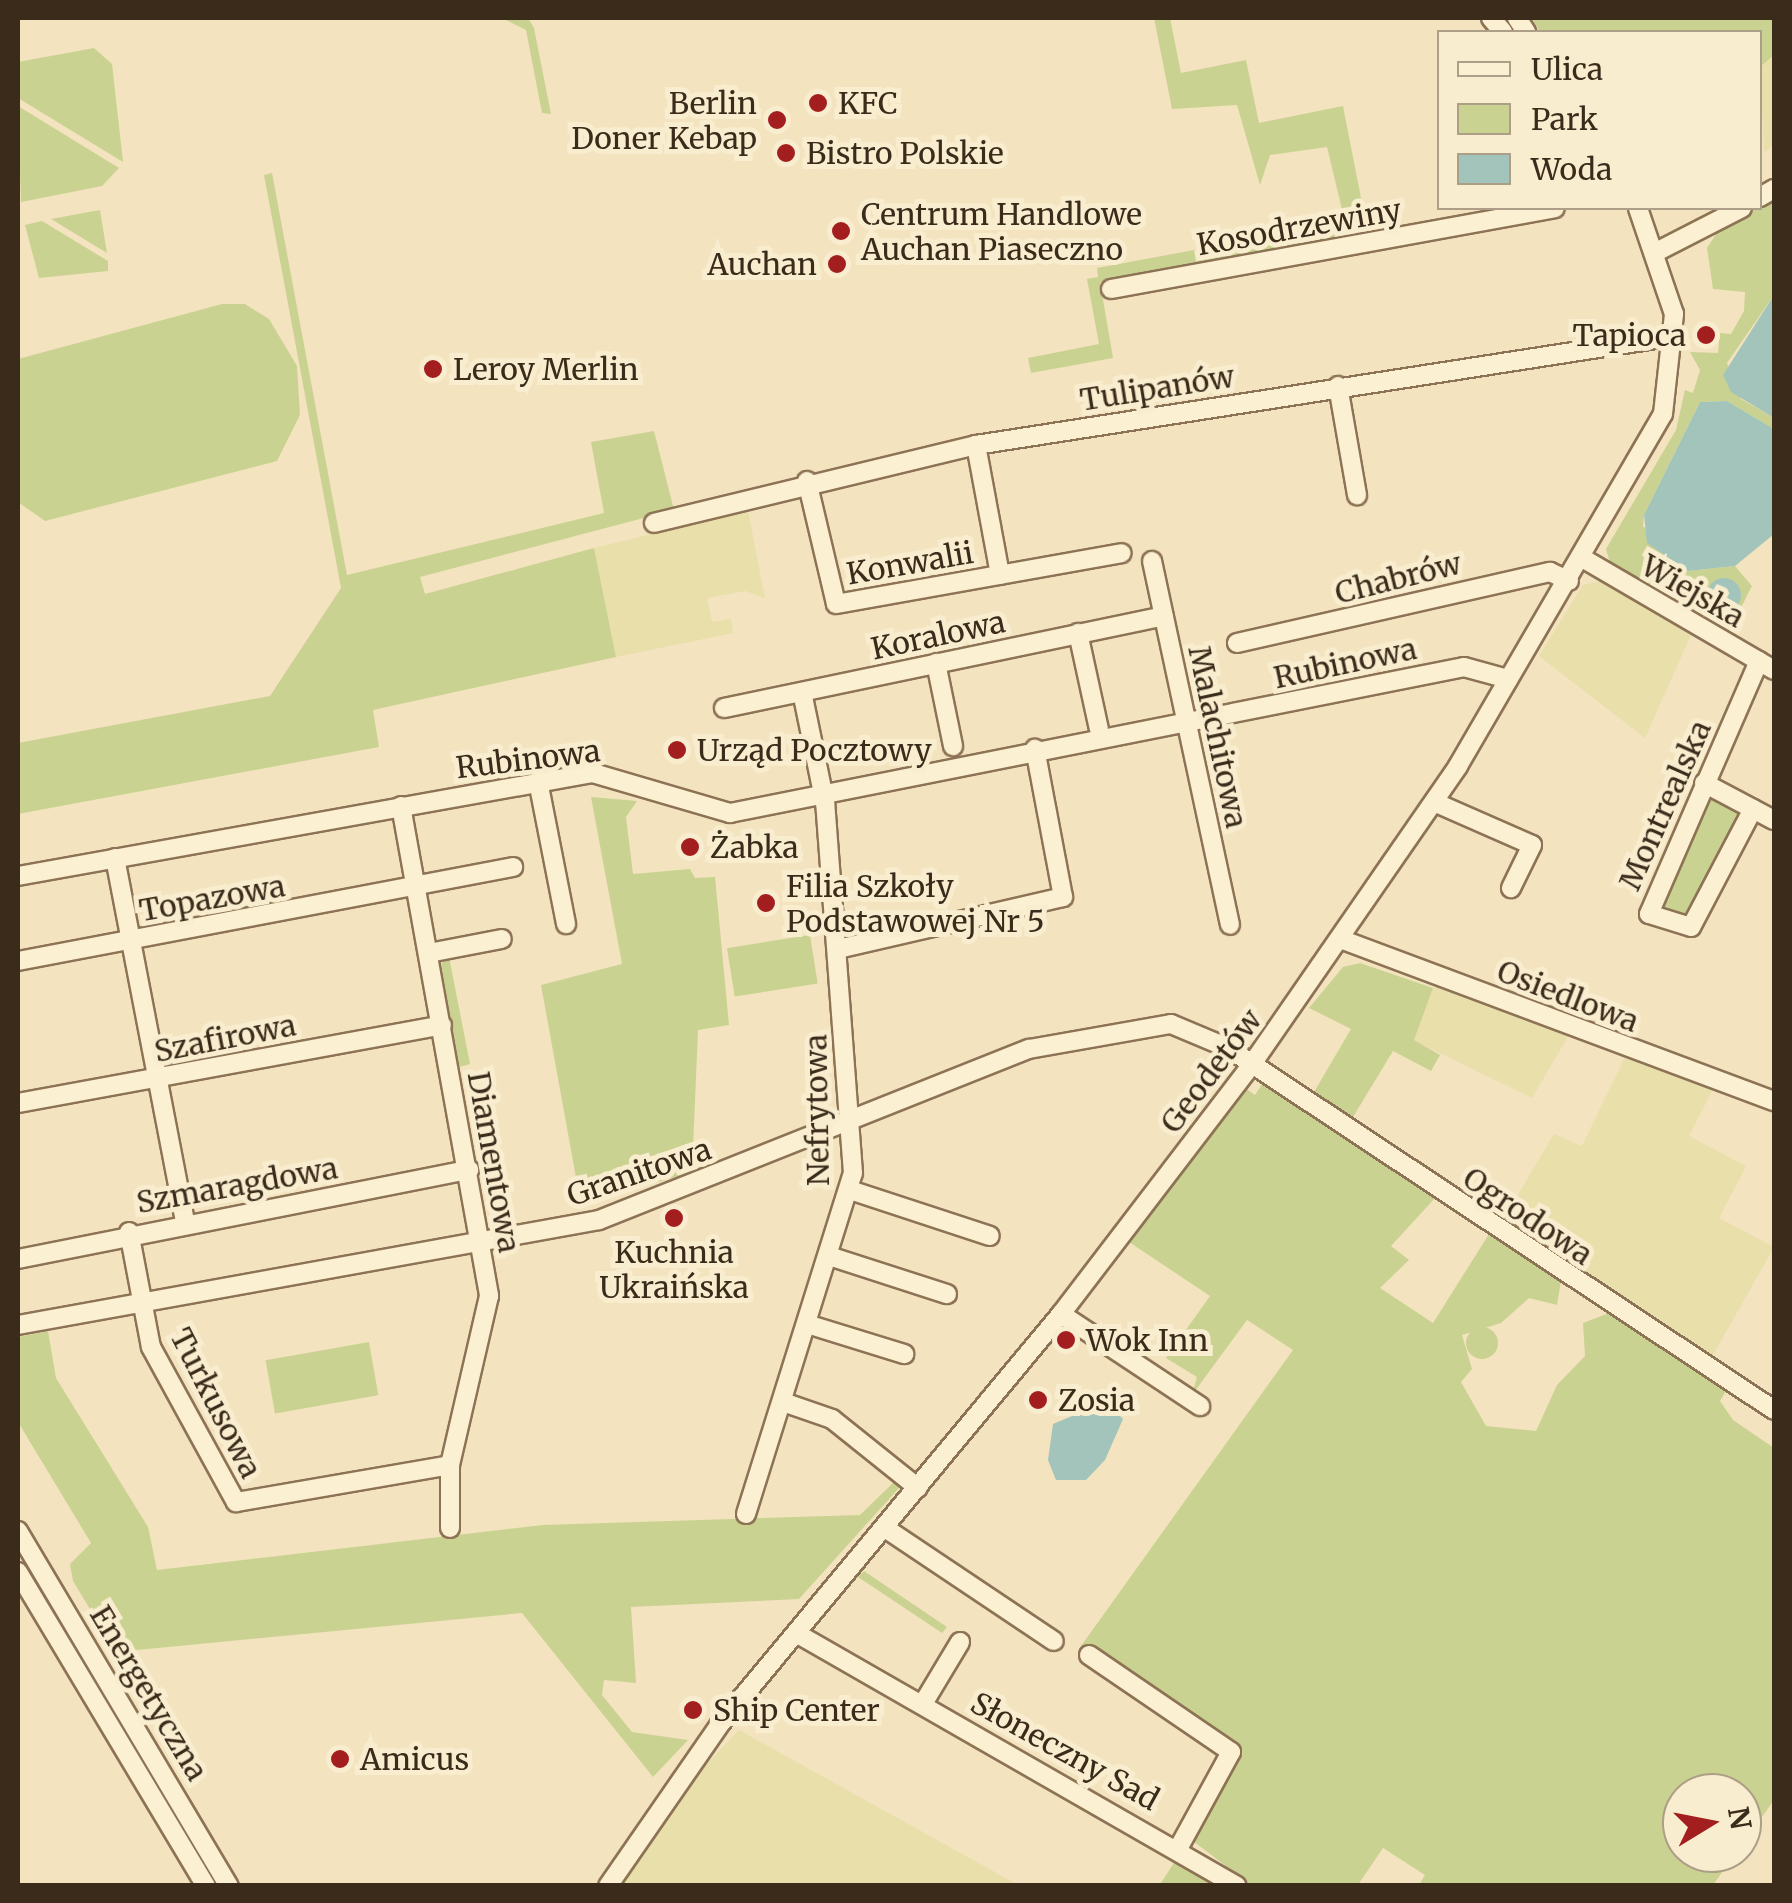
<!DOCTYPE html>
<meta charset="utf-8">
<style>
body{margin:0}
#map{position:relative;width:1792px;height:1903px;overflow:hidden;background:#f3e3bf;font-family:Merriweather,serif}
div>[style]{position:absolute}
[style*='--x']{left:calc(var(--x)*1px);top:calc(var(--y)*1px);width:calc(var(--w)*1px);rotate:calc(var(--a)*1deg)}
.farmland>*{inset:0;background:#e9dfab}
.green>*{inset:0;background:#cad291;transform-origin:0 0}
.round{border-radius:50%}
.water>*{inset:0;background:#a2c4ba}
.roads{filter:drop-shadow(2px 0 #8d7355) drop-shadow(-2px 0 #8d7355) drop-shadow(0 2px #8d7355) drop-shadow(0 -2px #8d7355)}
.minor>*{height:18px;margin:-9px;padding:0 9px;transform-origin:9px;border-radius:9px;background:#fcf0d3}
.dots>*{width:28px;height:28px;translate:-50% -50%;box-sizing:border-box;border:5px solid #f9edcf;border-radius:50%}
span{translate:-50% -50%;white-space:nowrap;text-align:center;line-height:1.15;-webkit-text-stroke:10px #f9edcf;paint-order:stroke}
.poi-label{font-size:30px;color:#3b2b1b}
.right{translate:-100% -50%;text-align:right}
.left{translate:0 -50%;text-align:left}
.street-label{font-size:30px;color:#3b2b1b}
.frame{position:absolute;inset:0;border:20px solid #3b2b1b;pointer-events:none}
.legend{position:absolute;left:1437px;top:30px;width:325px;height:180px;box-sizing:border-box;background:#f9edcf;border:2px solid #ad9f87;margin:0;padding:12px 18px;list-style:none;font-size:30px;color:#3b2b1b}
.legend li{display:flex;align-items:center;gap:20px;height:50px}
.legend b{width:50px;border:2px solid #ad9f87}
.north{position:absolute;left:1662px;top:1773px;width:100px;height:100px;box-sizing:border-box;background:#f9edcf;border:2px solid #ad9f87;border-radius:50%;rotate:80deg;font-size:28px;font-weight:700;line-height:40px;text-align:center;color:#3b2b1b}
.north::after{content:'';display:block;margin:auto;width:35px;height:45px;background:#a31e1f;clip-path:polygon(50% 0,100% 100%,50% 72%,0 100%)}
</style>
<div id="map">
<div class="farmland">
<i style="clip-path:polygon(1774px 55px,1774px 145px,1764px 152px,1760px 67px)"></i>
<i style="clip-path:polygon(748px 511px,765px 598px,745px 591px,707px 598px,712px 622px,731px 619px,733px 633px,616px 657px,594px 548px)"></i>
<i style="clip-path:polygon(1601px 581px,1691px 635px,1645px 738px,1539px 656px,1583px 585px)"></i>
<i style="clip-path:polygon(1446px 985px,1570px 1033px,1532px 1098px,1413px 1040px,1433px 988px)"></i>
<i style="clip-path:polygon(1626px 1055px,1713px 1089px,1689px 1136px,1746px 1166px,1719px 1218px,1774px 1247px,1713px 1355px,1503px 1220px,1554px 1134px,1582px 1146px)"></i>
<i style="clip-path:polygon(739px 1730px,1018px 1885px,620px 1886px,665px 1808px)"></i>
</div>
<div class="green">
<i style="clip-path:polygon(502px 18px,528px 18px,534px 28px,551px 114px,542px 113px,526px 30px)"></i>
<i style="clip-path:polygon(1154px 18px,1170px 18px,1181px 73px,1246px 60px,1259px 123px,1343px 106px,1368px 234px,1100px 282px,1113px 358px,1031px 373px,1028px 358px,1099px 344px,1087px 279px,1098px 277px,1097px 268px,1345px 222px,1327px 147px,1270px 155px,1260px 185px,1237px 105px,1172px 109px)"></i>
<i style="clip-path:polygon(1532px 18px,1774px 18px,1774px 55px,1760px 67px,1760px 32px,1540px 32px)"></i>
<i style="clip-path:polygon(94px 48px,112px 64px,123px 162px,18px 98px,18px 62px)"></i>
<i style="clip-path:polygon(18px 106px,119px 168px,102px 186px,21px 202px)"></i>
<i style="clip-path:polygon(272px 173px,347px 575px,604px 513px,591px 442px,654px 431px,674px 510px,420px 577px,425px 594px,594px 548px,616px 657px,373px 710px,379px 747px,18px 814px,18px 743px,270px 696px,341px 588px,264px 175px)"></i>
<i style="clip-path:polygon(1774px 196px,1774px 295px,1727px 363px,1741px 399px,1774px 418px,1774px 429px,1727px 401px,1700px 402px,1644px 515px,1643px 526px,1688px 571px,1735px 566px,1752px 586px,1727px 635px,1611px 566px,1606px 549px,1676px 430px,1685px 390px,1693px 393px,1700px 370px,1690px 352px,1718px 353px,1720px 333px,1731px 334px,1744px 311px,1745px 292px,1713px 289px,1707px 248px,1720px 228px)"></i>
<i style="clip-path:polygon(100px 210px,107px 253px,51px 219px)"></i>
<i style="clip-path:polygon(42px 221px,108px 261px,108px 271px,39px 278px,25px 225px)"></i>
<i style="clip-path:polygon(222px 304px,245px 304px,269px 319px,297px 366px,300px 415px,277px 461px,45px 521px,18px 502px,18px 359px)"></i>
<i style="clip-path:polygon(1709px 793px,1743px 812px,1686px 919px,1657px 908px)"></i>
<i style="clip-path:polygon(591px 797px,637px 801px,626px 817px,633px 874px,690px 869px,695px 878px,715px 877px,729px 1025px,698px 1030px,692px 1172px,581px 1205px,541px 985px,622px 964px)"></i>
<i style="left:810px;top:935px;width:49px;height:84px;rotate:81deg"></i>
<i style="clip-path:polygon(449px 957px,470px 1064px,459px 1067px,441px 964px)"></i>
<i style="clip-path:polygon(1360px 963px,1433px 988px,1414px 1040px,1440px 1055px,1431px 1071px,1393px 1051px,1353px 1117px,1314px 1092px,1351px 1029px,1309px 1008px,1343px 967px)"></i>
<i style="clip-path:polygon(1262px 1084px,1435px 1198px,1391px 1246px,1409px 1260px,1380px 1288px,1433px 1323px,1489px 1234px,1561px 1281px,1557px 1305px,1529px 1298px,1501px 1323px,1462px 1335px,1472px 1369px,1461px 1382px,1486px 1426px,1536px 1431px,1557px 1385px,1585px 1356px,1583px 1323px,1609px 1313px,1726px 1391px,1720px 1401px,1733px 1420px,1774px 1448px,1774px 1800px,1742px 1845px,1742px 1793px,1682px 1793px,1682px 1853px,1736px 1853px,1713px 1885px,1419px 1885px,1425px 1875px,1383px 1848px,1358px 1885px,1251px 1885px,1189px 1838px,1243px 1754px,1081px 1646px,1293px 1350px,1247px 1320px,1192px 1395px,1197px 1377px,1166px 1358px,1210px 1296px,1129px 1242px,1245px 1088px,1255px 1095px)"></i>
<i class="round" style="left:1466px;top:1327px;width:32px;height:32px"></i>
<i style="clip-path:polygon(48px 1331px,56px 1378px,148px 1527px,157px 1570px,543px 1525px,860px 1515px,894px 1482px,899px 1488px,799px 1599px,631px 1607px,636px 1683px,604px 1680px,602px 1695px,632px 1732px,688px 1740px,653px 1777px,522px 1613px,116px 1652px,73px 1581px,70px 1564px,91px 1543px,18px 1422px,18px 1337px)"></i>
<i style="left:369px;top:1342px;width:54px;height:105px;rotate:80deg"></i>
<i style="clip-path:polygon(864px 1571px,938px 1621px,947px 1627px,942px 1633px,858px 1577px)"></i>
<i style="clip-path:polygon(1177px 1858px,1226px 1886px,1159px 1886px)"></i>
</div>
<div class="water">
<i style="clip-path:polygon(1774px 295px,1774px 418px,1731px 392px,1723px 375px)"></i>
<i style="clip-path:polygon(1727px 401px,1774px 429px,1774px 534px,1735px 566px,1688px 571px,1647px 543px,1644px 515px,1700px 402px)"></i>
<i class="round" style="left:1707px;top:578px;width:34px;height:34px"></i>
<i style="clip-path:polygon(1106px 1402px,1123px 1419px,1105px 1460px,1086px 1480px,1056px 1480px,1048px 1460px,1053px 1424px)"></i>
</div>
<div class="roads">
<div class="minor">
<i style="--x:1491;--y:18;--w:18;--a:49"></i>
<i style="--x:1517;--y:18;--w:17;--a:57"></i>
<i style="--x:1760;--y:197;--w:16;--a:-30"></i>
<i style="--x:1660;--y:250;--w:92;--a:-27.1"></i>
<i style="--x:1111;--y:289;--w:451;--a:-10.3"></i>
<i style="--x:1338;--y:386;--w:111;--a:80.1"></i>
<i style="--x:976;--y:445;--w:132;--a:79.5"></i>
<i style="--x:807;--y:481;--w:126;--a:76.7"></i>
<i style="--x:836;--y:604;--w:290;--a:-10.1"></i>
<i style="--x:654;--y:523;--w:331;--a:-13.6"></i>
<i style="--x:976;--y:445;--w:707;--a:-8.86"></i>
<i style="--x:1584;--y:559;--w:220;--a:30.3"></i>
<i style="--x:1152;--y:561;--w:372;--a:77.9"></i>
<i style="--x:1078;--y:633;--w:98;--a:77.7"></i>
<i style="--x:1237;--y:643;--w:321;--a:-12.8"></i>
<i style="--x:1550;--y:572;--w:21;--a:25"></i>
<i style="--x:936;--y:663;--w:85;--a:78.4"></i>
<i style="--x:724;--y:708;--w:449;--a:-11.8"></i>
<i style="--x:538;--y:781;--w:146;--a:78.9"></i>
<i style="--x:1704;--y:783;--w:79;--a:27.9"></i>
<i style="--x:1434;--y:802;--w:107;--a:23.7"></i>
<i style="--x:1532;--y:845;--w:48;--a:116"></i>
<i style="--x:401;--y:806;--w:498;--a:79.8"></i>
<i style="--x:489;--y:1296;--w:173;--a:103"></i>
<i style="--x:450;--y:1465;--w:63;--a:90"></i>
<i style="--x:1753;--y:809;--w:133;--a:117.7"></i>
<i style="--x:1691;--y:927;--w:44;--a:-162.8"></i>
<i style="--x:1649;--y:914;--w:276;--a:-66.5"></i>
<i style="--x:115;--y:858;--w:372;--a:79.1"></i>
<i style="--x:18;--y:876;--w:584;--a:-10.16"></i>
<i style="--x:593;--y:773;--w:143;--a:16.3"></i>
<i style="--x:730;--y:813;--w:748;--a:-11.25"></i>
<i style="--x:1464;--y:667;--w:46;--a:15.3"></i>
<i style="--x:1343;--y:940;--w:460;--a:20.5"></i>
<i style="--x:838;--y:949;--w:231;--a:-13"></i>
<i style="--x:1063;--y:897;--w:151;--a:-100.7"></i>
<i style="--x:429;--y:953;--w:74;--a:-10.9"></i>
<i style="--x:18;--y:961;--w:504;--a:-10.75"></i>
<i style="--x:18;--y:1103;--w:431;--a:-10.4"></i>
<i style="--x:850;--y:1190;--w:147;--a:18.2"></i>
<i style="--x:129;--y:1232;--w:117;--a:79.2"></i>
<i style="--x:151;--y:1347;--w:177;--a:61.3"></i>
<i style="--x:236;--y:1502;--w:217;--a:-9.8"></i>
<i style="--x:829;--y:1256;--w:124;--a:17.9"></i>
<i style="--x:18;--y:1259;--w:460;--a:-11.2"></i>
<i style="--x:1061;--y:1314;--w:167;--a:33.5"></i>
<i style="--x:807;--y:1324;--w:102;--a:17.2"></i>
<i style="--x:18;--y:1325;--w:590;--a:-10.24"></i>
<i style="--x:599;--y:1220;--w:463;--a:-21.7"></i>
<i style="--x:1029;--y:1049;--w:144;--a:-10"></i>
<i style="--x:1171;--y:1024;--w:62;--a:22.8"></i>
<i style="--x:1228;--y:1048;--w:655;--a:33.54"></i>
<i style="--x:783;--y:1402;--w:52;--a:19.1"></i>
<i style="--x:832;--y:1419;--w:110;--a:38.7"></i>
<i style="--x:746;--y:1514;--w:357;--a:-72.6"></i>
<i style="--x:853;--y:1173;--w:371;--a:-94.3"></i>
<i style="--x:825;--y:803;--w:113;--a:-101.7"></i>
<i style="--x:885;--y:1528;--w:203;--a:33.8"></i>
<i style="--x:18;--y:1531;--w:413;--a:59.3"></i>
<i style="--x:18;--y:1572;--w:366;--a:59.1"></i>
<i style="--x:796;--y:1633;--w:508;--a:29.84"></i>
<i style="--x:1089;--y:1655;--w:172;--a:34.3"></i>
<i style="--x:1231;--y:1752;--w:108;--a:118.7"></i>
<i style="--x:924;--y:1702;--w:70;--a:-59"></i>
<i style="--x:608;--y:1886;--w:197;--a:-55.3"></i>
<i style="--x:720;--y:1724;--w:533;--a:-50.25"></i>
<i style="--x:1061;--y:1314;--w:315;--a:-52.6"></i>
<i style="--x:1252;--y:1064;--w:362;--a:-55.3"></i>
<i style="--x:1458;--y:766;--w:407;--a:-59.8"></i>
<i style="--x:1663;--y:414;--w:101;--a:-83.7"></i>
<i style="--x:1674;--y:314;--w:112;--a:-108.8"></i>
</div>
</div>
<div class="dots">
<i style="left:818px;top:103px;background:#a31e1f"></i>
<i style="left:777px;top:120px;background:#a31e1f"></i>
<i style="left:786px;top:153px;background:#a31e1f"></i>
<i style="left:841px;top:231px;background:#a31e1f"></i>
<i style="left:837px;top:264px;background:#a31e1f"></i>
<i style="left:1706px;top:335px;background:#a31e1f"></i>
<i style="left:433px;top:369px;background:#a31e1f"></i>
<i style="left:677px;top:750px;background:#a31e1f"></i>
<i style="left:690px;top:847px;background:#a31e1f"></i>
<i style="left:766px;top:903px;background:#a31e1f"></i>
<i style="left:674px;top:1218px;background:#a31e1f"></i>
<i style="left:1066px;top:1340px;background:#a31e1f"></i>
<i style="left:1038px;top:1400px;background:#a31e1f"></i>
<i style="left:693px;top:1710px;background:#a31e1f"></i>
<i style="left:340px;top:1759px;background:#a31e1f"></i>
</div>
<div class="poi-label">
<span class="right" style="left:757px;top:120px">Berlin<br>Doner Kebap</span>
<span class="left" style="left:838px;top:103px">KFC</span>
<span class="left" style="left:806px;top:153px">Bistro Polskie</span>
<span class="left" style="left:861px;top:231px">Centrum Handlowe<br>Auchan Piaseczno</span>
<span class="right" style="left:817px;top:264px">Auchan</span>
<span class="right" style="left:1686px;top:335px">Tapioca</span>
<span class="left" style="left:453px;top:369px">Leroy Merlin</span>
<span class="left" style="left:697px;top:750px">Urząd Pocztowy</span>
<span class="left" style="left:710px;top:847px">Żabka</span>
<span class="left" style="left:786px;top:903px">Filia Szkoły<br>Podstawowej Nr 5</span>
<span style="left:674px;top:1269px">Kuchnia<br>Ukraińska</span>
<span class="left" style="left:1086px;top:1340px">Wok Inn</span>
<span class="left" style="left:1058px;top:1400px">Zosia</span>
<span class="left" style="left:713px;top:1710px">Ship Center</span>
<span class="left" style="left:360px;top:1759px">Amicus</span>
</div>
<div class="street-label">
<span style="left:1299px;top:227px;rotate:-10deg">Kosodrzewiny</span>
<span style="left:1157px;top:388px;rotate:-9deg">Tulipanów</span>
<span style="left:910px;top:563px;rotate:-10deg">Konwalii</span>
<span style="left:1398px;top:578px;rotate:-14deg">Chabrów</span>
<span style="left:1693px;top:591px;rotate:30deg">Wiejska</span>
<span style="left:938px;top:635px;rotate:-12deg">Koralowa</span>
<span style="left:1345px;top:663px;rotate:-12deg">Rubinowa</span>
<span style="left:1218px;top:737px;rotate:78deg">Malachitowa</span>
<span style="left:528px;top:759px;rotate:-7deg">Rubinowa</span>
<span style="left:1665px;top:805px;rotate:-66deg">Montrealska</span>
<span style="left:212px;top:898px;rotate:-10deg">Topazowa</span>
<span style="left:1568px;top:996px;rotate:21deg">Osiedlowa</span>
<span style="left:225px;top:1038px;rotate:-11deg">Szafirowa</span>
<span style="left:1211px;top:1071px;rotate:-53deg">Geodetów</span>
<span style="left:817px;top:1110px;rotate:-91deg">Nefrytowa</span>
<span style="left:494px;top:1162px;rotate:80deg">Diamentowa</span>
<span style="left:639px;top:1172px;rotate:-19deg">Granitowa</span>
<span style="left:237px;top:1185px;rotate:-10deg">Szmaragdowa</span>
<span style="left:1528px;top:1216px;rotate:34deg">Ogrodowa</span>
<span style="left:216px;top:1403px;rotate:63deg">Turkusowa</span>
<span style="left:149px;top:1693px;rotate:59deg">Energetyczna</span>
<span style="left:1065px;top:1751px;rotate:29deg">Słoneczny Sad</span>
</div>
<div class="frame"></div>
<ul class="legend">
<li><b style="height:12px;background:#fcf0d3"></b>Ulica</li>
<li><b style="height:28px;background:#cad291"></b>Park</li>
<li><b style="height:28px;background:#a2c4ba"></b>Woda</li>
</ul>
<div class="north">N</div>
</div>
